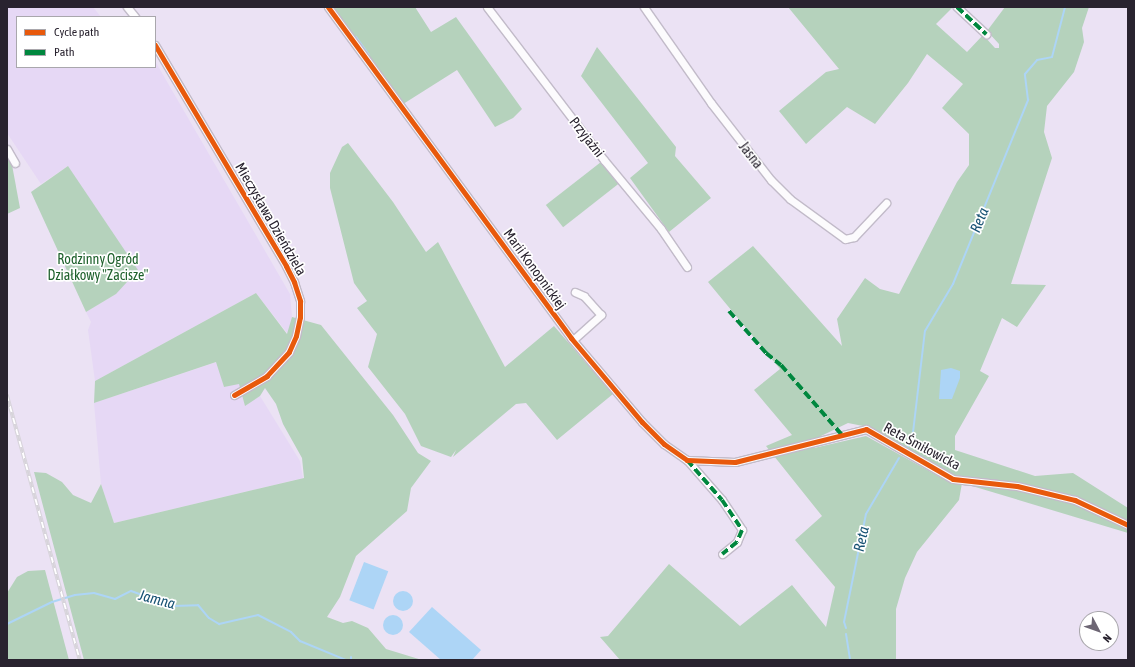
<!DOCTYPE html>
<meta charset="utf-8">
<style>
body{margin:0}
#map{position:relative;width:1135px;height:667px;overflow:hidden;background:#ebe2f4;font-family:"Asap Condensed",sans-serif}
div>[style]{position:absolute}
[style*='--x']{left:calc(var(--x)*1px);top:calc(var(--y)*1px);width:calc(var(--w)*1px);rotate:calc(var(--a)*1deg)}
.built>*{inset:0;background:#e6d8f5}
.green>*{inset:0;background:#b5d2bc;transform-origin:0 0}
.water>*{inset:0;background:#add5f6;transform-origin:0 0}
.round{border-radius:50%}
.stream>*{height:2px;margin:-1px;padding:0 1px;transform-origin:1px;border-radius:1px;background:#add5f6}
.roads{filter:drop-shadow(1px 0 #c2bbc9) drop-shadow(-1px 0 #c2bbc9) drop-shadow(0 1px #c2bbc9) drop-shadow(0 -1px #c2bbc9)}
.street>*{height:7px;margin:-3.5px;padding:0 3.5px;transform-origin:3.5px;border-radius:3.5px;background:#fcfbfd}
.rail>*{height:3.5px;margin-top:-1.75px;transform-origin:0;background:repeating-linear-gradient(90deg,#fff 0 6px,#d7d4da 0 12px);box-sizing:border-box;border-block:1px solid #d7d4da}
.quiet>*{height:4px;margin-top:-2px;transform-origin:0;background:repeating-linear-gradient(90deg,#00873e 0 8px,transparent 0 12px)}
.cycleway>*{height:5px;margin:-2.5px;padding:0 2.5px;transform-origin:2.5px;border-radius:2.5px;background:#e8590c}
span{translate:-50% -50%;white-space:nowrap;text-align:center;line-height:1.15;-webkit-text-stroke:3.5px #fff;paint-order:stroke}
.street-label{font-size:14px;color:#29232f}
.park-label{font-size:14px;color:#1e612c}
.water-label{font-size:15px;color:#185374;font-style:italic}
.frame{position:absolute;inset:0;border:8px solid #29232f;pointer-events:none}
.legend{position:absolute;left:16px;top:16px;width:140px;height:52px;box-sizing:border-box;background:#fff;border:1px solid #a9a7ac;margin:0;padding:5px 7px;list-style:none;font-size:12px;color:#29232f}
.legend li{display:flex;align-items:center;gap:8px;height:20px}
.legend b{width:20px;border:1px solid #a9a7ac}
.north{position:absolute;left:1079px;top:611px;width:40px;height:40px;box-sizing:border-box;background:#fff;border:1px solid #a9a7ac;border-radius:50%;rotate:131deg;font-size:11px;font-weight:700;line-height:16px;text-align:center;color:#29232f}
.north::after{content:'';display:block;margin:auto;width:14px;height:18px;background:#6d6674;clip-path:polygon(50% 0,100% 100%,50% 72%,0 100%)}
</style>
<div id="map">
<div class="built">
<i style="clip-path:polygon(7px 7px,93px 7px,101px 17px,17px 17px,17px 67px,138px 68px,155px 67px,155px 61px,290px 294px,292px 317px,288px 334px,256px 293px,95px 381px,88px 330px,91px 322px,86px 312px,116px 294px,68px 166px,41px 184px,7px 133px)"></i>
<i style="clip-path:polygon(217px 362px,224px 387px,239px 383px,245px 405px,260px 396px,300px 461px,303px 478px,114px 523px,101px 484px,94px 403px)"></i>
</div>
<div class="green">
<i style="clip-path:polygon(331px 7px,415px 7px,431px 32px,456px 17px,522px 109px,513px 118px,495px 127px,457px 70px,400px 106px)"></i>
<i style="clip-path:polygon(evenodd,788px 7px,953px 7px,936px 24px,967px 52px,983px 35px,995px 48px,999px 48px,999px 44px,987px 31px,1005px 7px,1089px 7px,1082px 28px,1084px 42px,1074px 72px,1047px 106px,1044px 132px,1052px 158px,1011px 284px,1046px 285px,1017px 327px,1002px 318px,980px 371px,989px 376px,955px 436px,955px 450px,1035px 476px,1073px 473px,1128px 508px,1128px 533px,962px 483px,959px 500px,917px 552px,905px 578px,896px 609px,896px 660px,620px 660px,600px 637px,608px 636px,669px 564px,740px 626px,792px 585px,826px 627px,835px 587px,795px 540px,822px 516px,766px 446px,792px 435px,754px 390px,780px 369px,708px 282px,753px 246px,842px 346px,837px 319px,865px 278px,880px 289px,899px 294px,957px 182px,969px 165px,969px 134px,942px 108px,963px 84px,927px 54px,908px 83px,875px 124px,847px 107px,806px 144px,779px 111px,826px 72px,839px 69px,788px 7px,848px 423px,868px 427px,961px 483px,949px 482px,866px 436px,814px 448px,821px 436px,848px 423px)"></i>
<i style="clip-path:polygon(597px 47px,676px 147px,675px 156px,711px 198px,669px 232px,630px 178px,648px 163px,581px 76px)"></i>
<i style="clip-path:polygon(348px 143px,393px 202px,426px 252px,438px 242px,505px 367px,554px 326px,613px 394px,557px 440px,526px 403px,516px 404px,453px 457px,456px 450px,451px 457px,421px 446px,405px 414px,368px 367px,377px 334px,357px 308px,367px 301px,354px 283px,330px 188px,330px 173px,342px 147px)"></i>
<i style="clip-path:polygon(7px 157px,12px 165px,20px 208px,7px 214px)"></i>
<i style="left:601px;top:162px;width:28px;height:70px;rotate:52deg"></i>
<i style="clip-path:polygon(68px 166px,138px 270px,116px 294px,86px 312px,31px 192px)"></i>
<i style="clip-path:polygon(256px 293px,287px 334px,292px 317px,321px 325px,393px 415px,418px 453px,431px 461px,411px 488px,407px 511px,356px 556px,340px 597px,327px 617px,343px 623px,352px 621px,368px 628px,386px 649px,422px 660px,84px 660px,34px 472px,46px 473px,62px 482px,73px 495px,91px 503px,101px 484px,114px 523px,304px 478px,302px 458px,283px 424px,276px 404px,265px 388px,260px 396px,245px 406px,239px 384px,224px 387px,216px 362px,94px 403px,95px 381px)"></i>
<i style="clip-path:polygon(45px 570px,69px 660px,7px 660px,7px 593px,17px 577px,28px 571px)"></i>
</div>
<div class="water">
<i style="clip-path:polygon(951px 368px,960px 371px,960px 378px,952px 399px,939px 399px,941px 370px)"></i>
<i style="left:364px;top:562px;width:26px;height:41px;rotate:21deg"></i>
<i class="round" style="left:393px;top:591px;width:20px;height:20px"></i>
<i style="clip-path:polygon(432px 607px,481px 650px,472px 660px,441px 660px,409px 632px)"></i>
<i class="round" style="left:383px;top:615px;width:20px;height:20px"></i>
</div>
<div class="stream">
<i style="--x:356;--y:37;--w:22;--a:54"></i>
<i style="--x:908;--y:446;--w:6;--a:-51"></i>
<i style="--x:912;--y:441;--w:111;--a:-83.3"></i>
<i style="--x:925;--y:331;--w:55;--a:-59.2"></i>
<i style="--x:953;--y:284;--w:199;--a:-67.8"></i>
<i style="--x:1028;--y:100;--w:26;--a:-97"></i>
<i style="--x:1025;--y:74;--w:18;--a:-49"></i>
<i style="--x:1037;--y:60;--w:15;--a:-11"></i>
<i style="--x:1052;--y:57;--w:52;--a:-75.4"></i>
<i style="--x:7;--y:624;--w:50;--a:-26.1"></i>
<i style="--x:52;--y:602;--w:24;--a:-17"></i>
<i style="--x:75;--y:595;--w:19;--a:-6"></i>
<i style="--x:94;--y:593;--w:22;--a:16"></i>
<i style="--x:115;--y:599;--w:18;--a:-27"></i>
<i style="--x:131;--y:591;--w:45;--a:19.7"></i>
<i style="--x:173;--y:606;--w:25;--a:-2"></i>
<i style="--x:198;--y:605;--w:17;--a:50"></i>
<i style="--x:209;--y:618;--w:12;--a:31"></i>
<i style="--x:219;--y:624;--w:40;--a:-13"></i>
<i style="--x:258;--y:615;--w:37;--a:27"></i>
<i style="--x:291;--y:632;--w:13;--a:45"></i>
<i style="--x:300;--y:641;--w:50;--a:22.4"></i>
<i style="--x:846;--y:628;--w:6;--a:-108"></i>
<i style="--x:844;--y:622;--w:110;--a:-78.5"></i>
<i style="--x:866;--y:514;--w:65;--a:-59.5"></i>
<i style="--x:846;--y:634;--w:26;--a:81"></i>
<i style="--x:351;--y:660;--w:3;--a:-90"></i>
</div>
<div class="roads">
<div class="street">
<i style="--x:127;--y:7;--w:13;--a:51"></i>
<i style="--x:328;--y:7;--w:411;--a:53.7"></i>
<i style="--x:571;--y:338;--w:110;--a:49.8"></i>
<i style="--x:642;--y:422;--w:31;--a:45"></i>
<i style="--x:664;--y:444;--w:28;--a:35"></i>
<i style="--x:687;--y:460;--w:48;--a:2.4"></i>
<i style="--x:735;--y:462;--w:135;--a:-14.1"></i>
<i style="--x:866;--y:429;--w:100;--a:29.9"></i>
<i style="--x:953;--y:479;--w:64;--a:6.2"></i>
<i style="--x:1017;--y:486;--w:60;--a:13.6"></i>
<i style="--x:1075;--y:500;--w:59;--a:25.3"></i>
<i style="--x:487;--y:7;--w:193;--a:52.6"></i>
<i style="--x:604;--y:160;--w:89;--a:50.4"></i>
<i style="--x:661;--y:229;--w:46;--a:55.6"></i>
<i style="--x:644;--y:7;--w:117;--a:55.1"></i>
<i style="--x:711;--y:103;--w:98;--a:52.1"></i>
<i style="--x:771;--y:180;--w:27;--a:45"></i>
<i style="--x:790;--y:199;--w:68;--a:36"></i>
<i style="--x:845;--y:239;--w:9;--a:-13"></i>
<i style="--x:854;--y:237;--w:47;--a:-46.7"></i>
<i style="--x:957;--y:7;--w:40;--a:43"></i>
<i style="--x:155;--y:45;--w:257;--a:59.3"></i>
<i style="--x:286;--y:266;--w:18;--a:63"></i>
<i style="--x:294;--y:282;--w:20;--a:72"></i>
<i style="--x:300;--y:301;--w:16;--a:90"></i>
<i style="--x:300;--y:317;--w:19;--a:102"></i>
<i style="--x:296;--y:336;--w:17;--a:114"></i>
<i style="--x:289;--y:352;--w:33;--a:133"></i>
<i style="--x:267;--y:376;--w:38;--a:150"></i>
<i style="--x:7;--y:149;--w:16;--a:60"></i>
<i style="--x:573;--y:340;--w:38;--a:-42"></i>
<i style="--x:601;--y:315;--w:25;--a:-132"></i>
<i style="--x:584;--y:296;--w:10;--a:-156"></i>
<i style="--x:687;--y:460;--w:53;--a:48.8"></i>
<i style="--x:722;--y:500;--w:36;--a:56"></i>
<i style="--x:742;--y:530;--w:13;--a:113"></i>
<i style="--x:737;--y:542;--w:19;--a:141"></i>
</div>
</div>
<div class="rail">
<i style="--x:7;--y:395;--w:275;--a:74.6"></i>
</div>
<div class="quiet">
<i style="--x:957;--y:7;--w:40;--a:43"></i>
<i style="--x:729;--y:311;--w:56;--a:48.6"></i>
<i style="--x:766;--y:353;--w:19;--a:39"></i>
<i style="--x:781;--y:365;--w:93;--a:48.9"></i>
<i style="--x:687;--y:460;--w:53;--a:48.8"></i>
<i style="--x:722;--y:500;--w:36;--a:56"></i>
<i style="--x:742;--y:530;--w:13;--a:113"></i>
<i style="--x:737;--y:542;--w:19;--a:141"></i>
</div>
<div class="cycleway">
<i style="--x:328;--y:7;--w:411;--a:53.7"></i>
<i style="--x:571;--y:338;--w:110;--a:49.8"></i>
<i style="--x:642;--y:422;--w:31;--a:45"></i>
<i style="--x:664;--y:444;--w:28;--a:35"></i>
<i style="--x:687;--y:460;--w:48;--a:2.4"></i>
<i style="--x:735;--y:462;--w:135;--a:-14.1"></i>
<i style="--x:866;--y:429;--w:100;--a:29.9"></i>
<i style="--x:953;--y:479;--w:64;--a:6.2"></i>
<i style="--x:1017;--y:486;--w:60;--a:13.6"></i>
<i style="--x:1075;--y:500;--w:59;--a:25.3"></i>
<i style="--x:155;--y:45;--w:257;--a:59.3"></i>
<i style="--x:286;--y:266;--w:18;--a:63"></i>
<i style="--x:294;--y:282;--w:20;--a:72"></i>
<i style="--x:300;--y:301;--w:16;--a:90"></i>
<i style="--x:300;--y:317;--w:19;--a:102"></i>
<i style="--x:296;--y:336;--w:17;--a:114"></i>
<i style="--x:289;--y:352;--w:33;--a:133"></i>
<i style="--x:267;--y:376;--w:38;--a:150"></i>
</div>
<div class="street-label">
<span style="left:587px;top:137px;rotate:52deg">Przyjaźni</span>
<span style="left:751px;top:155px;rotate:52deg">Jasna</span>
<span style="left:271px;top:219px;rotate:60deg">Mieczysława Dzieńdziela</span>
<span style="left:535px;top:269px;rotate:54deg">Marii Konopnickiej</span>
<span style="left:922px;top:446px;rotate:28deg">Reta Śmiłowicka</span>
</div>
<div class="park-label">
<span style="left:98px;top:267px">Rodzinny Ogród<br>Działkowy "Zacisze"</span>
</div>
<div class="water-label">
<span style="left:979px;top:220px;rotate:-68deg">Reta</span>
<span style="left:861px;top:539px;rotate:-78deg">Reta</span>
<span style="left:157px;top:599px;rotate:15deg">Jamna</span>
</div>
<div class="frame"></div>
<ul class="legend">
<li><b style="height:5px;background:#e8590c"></b>Cycle path</li>
<li><b style="height:5px;background:#00873e"></b>Path</li>
</ul>
<div class="north">N</div>
</div>
